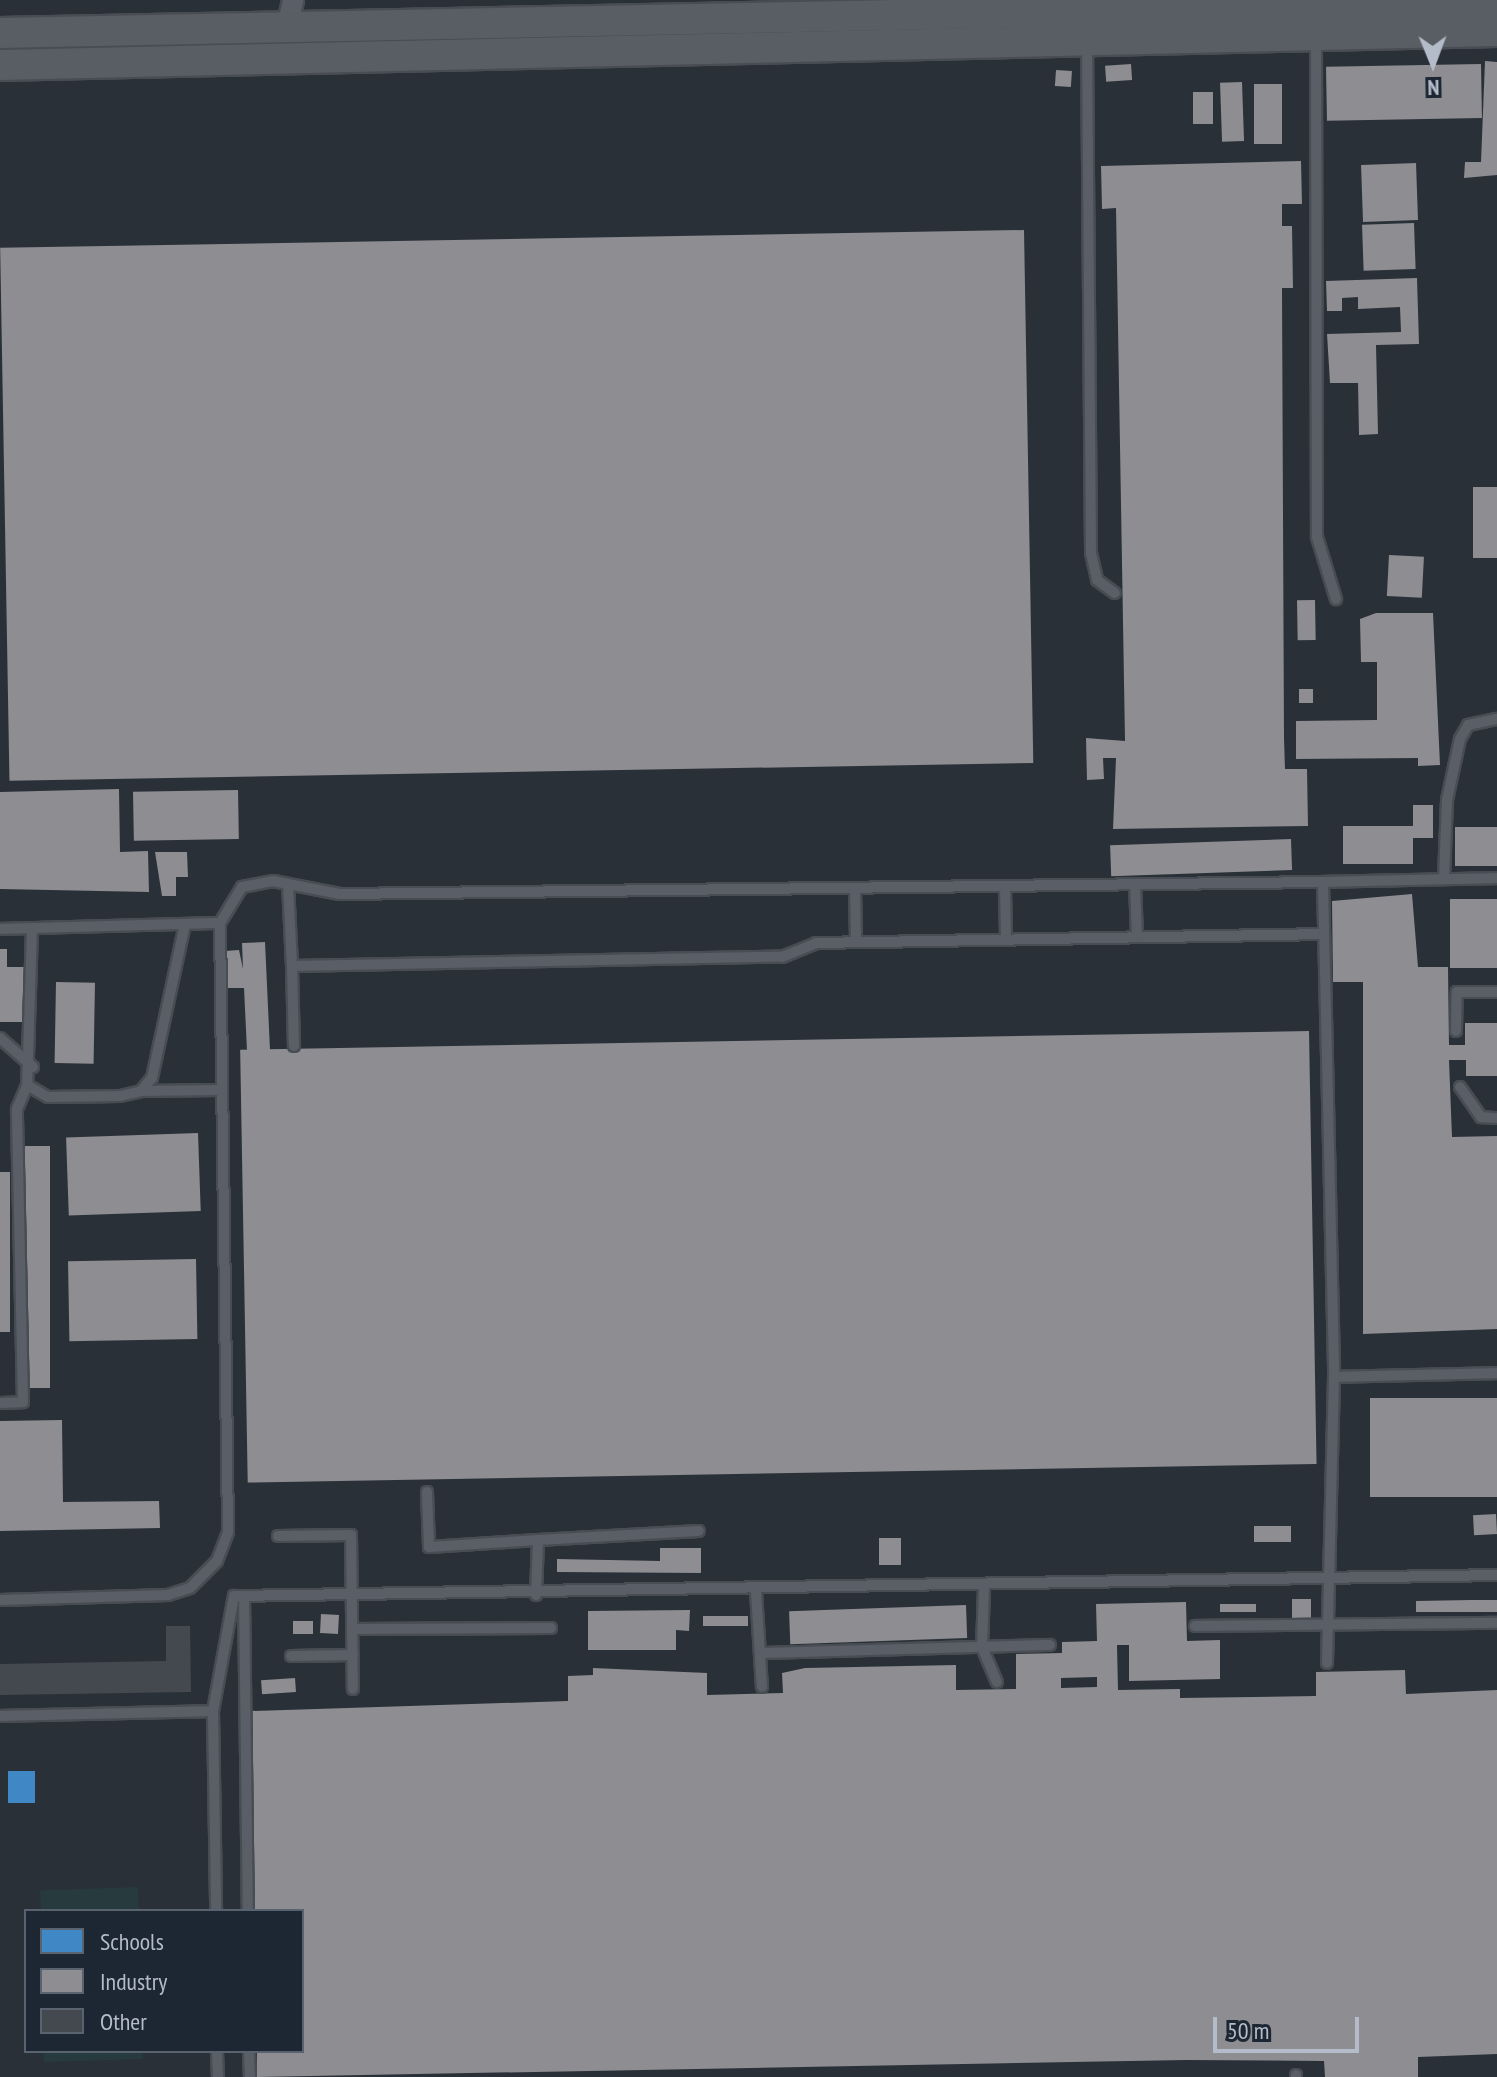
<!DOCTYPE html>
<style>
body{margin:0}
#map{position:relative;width:1497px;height:2077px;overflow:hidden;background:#2a3038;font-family:"PT Sans Narrow",sans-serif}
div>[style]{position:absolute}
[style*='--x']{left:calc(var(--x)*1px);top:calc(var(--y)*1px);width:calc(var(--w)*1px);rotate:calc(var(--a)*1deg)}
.green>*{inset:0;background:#273a3e;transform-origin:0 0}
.schools>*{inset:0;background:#3f88c5;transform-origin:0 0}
.industry>*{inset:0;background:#8d8d92;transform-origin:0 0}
.building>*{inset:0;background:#444950}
.roads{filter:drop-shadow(2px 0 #484c53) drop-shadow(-2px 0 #484c53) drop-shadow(0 2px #484c53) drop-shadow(0 -2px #484c53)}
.service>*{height:10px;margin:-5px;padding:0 5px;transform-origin:5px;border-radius:5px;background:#5a5e66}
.minor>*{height:20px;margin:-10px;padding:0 10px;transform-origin:10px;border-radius:10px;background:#5a5e66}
.secondary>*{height:30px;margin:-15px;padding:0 15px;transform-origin:15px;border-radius:15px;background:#595d64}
span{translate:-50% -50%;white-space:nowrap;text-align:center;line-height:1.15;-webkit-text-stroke:8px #1d2633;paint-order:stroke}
.legend{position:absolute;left:24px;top:1909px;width:280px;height:144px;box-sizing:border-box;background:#1d2633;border:2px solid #59626f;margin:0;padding:10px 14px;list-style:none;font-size:24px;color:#b4bcc9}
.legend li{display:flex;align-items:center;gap:16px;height:40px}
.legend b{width:40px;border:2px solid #59626f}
.north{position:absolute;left:1393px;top:24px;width:80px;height:80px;-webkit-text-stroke:6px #1d2633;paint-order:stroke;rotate:179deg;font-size:22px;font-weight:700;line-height:32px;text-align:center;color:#b4bcc9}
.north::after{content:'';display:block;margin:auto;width:28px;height:36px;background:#b4bcc9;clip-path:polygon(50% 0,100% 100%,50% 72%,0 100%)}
.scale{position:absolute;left:1213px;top:2017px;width:146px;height:36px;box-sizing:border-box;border:4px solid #b4bcc9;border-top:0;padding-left:10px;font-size:24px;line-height:28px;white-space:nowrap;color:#b4bcc9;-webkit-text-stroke:6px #1d2633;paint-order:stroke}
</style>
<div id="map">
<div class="green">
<i style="left:138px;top:1887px;width:24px;height:98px;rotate:88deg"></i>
<i style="clip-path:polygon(43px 2051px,143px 2051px,143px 2059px,44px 2062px)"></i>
</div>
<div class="schools">
<i style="left:8px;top:1771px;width:27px;height:32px"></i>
</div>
<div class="industry">
<i style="clip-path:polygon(1485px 61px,1497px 62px,1497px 175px,1464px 178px,1465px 162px,1481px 162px)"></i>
<i style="left:1131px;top:64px;width:16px;height:26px;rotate:86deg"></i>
<i style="left:1481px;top:64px;width:54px;height:155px;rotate:89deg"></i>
<i style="left:1056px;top:70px;width:16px;height:16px;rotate:4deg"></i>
<i style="left:1242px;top:82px;width:59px;height:22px;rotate:88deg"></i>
<i style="left:1254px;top:84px;width:28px;height:60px"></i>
<i style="left:1193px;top:92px;width:20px;height:32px"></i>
<i style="clip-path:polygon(1301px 161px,1302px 204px,1282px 204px,1282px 226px,1292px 226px,1293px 288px,1282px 288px,1284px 738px,1285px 769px,1307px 769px,1308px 826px,1113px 829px,1116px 758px,1103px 758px,1104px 779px,1087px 780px,1086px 738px,1125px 741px,1116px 208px,1102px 209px,1101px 166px)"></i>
<i style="left:1416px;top:163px;width:57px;height:55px;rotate:88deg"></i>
<i style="left:1414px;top:223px;width:46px;height:52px;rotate:88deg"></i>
<i style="left:1024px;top:230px;width:533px;height:1024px;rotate:89deg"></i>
<i style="clip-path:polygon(1417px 278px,1419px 344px,1376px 345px,1378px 434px,1359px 435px,1358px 383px,1330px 383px,1327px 334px,1401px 332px,1400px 307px,1358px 309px,1358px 297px,1342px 298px,1342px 311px,1327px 311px,1326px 281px)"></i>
<i style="left:1473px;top:487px;width:24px;height:71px"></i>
<i style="left:1389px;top:555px;width:35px;height:41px;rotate:3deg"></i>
<i style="left:1315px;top:600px;width:40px;height:18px;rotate:89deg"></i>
<i style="clip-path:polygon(1376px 613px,1433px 613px,1440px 765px,1418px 766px,1418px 758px,1296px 759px,1296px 721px,1377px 720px,1377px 662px,1361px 662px,1360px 619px)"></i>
<i style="left:1299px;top:689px;width:14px;height:14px"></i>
<i style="clip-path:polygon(119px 789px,120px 852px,148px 851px,149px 892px,0 889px,0 792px)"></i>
<i style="left:238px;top:790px;width:49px;height:105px;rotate:89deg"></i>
<i style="clip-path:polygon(1413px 805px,1433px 805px,1433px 838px,1413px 838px,1413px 864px,1343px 864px,1343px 826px,1413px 826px)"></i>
<i style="left:1497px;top:827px;width:39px;height:42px;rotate:90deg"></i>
<i style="left:1291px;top:839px;width:31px;height:181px;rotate:88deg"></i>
<i style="clip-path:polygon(155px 852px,187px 852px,188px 877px,176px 877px,176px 896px,162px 896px)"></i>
<i style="clip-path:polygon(1412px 894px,1418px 967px,1448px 967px,1449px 1045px,1465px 1045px,1465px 1023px,1497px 1023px,1497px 1076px,1466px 1076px,1466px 1060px,1449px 1060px,1452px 1137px,1497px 1136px,1497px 1329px,1363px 1334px,1363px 982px,1333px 982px,1332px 901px)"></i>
<i style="left:1497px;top:899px;width:69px;height:47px;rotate:90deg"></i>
<i style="clip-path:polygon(265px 942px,270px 1050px,247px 1051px,244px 988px,227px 988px,225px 951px,239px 950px,243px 969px,242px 943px)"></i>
<i style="clip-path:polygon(0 949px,7px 949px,7px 967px,29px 967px,30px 1022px,0 1022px)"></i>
<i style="left:56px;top:982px;width:39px;height:81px;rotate:1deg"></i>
<i style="left:1309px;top:1031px;width:433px;height:1069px;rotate:89deg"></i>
<i style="left:198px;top:1133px;width:78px;height:132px;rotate:88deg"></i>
<i style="left:21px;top:1146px;width:29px;height:242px"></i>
<i style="left:0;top:1172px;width:10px;height:160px"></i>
<i style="left:196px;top:1259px;width:80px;height:128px;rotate:89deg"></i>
<i style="left:1497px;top:1398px;width:99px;height:127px;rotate:90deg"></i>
<i style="clip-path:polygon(62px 1420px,63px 1502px,159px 1501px,160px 1528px,0 1531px,0 1421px)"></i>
<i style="left:1496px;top:1514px;width:20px;height:23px;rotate:87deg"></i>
<i style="left:1254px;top:1526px;width:37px;height:16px"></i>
<i style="left:901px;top:1538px;width:27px;height:22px;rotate:90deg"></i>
<i style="clip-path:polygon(660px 1548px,701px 1548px,701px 1573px,557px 1572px,557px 1559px,660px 1561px)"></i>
<i style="left:1292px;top:1599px;width:19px;height:20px"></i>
<i style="clip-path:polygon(1471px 1600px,1497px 1600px,1497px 1612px,1416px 1612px,1416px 1601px)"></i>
<i style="clip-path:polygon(evenodd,1186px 1602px,1187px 1641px,1220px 1640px,1220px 1679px,1129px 1681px,1129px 1645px,1117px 1645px,1118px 1690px,1180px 1689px,1180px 1698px,1316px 1696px,1316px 1672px,1405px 1670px,1406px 1694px,1497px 1690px,1497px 2054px,1418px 2057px,1418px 2077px,1325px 2077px,1324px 2061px,1186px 2060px,257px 2077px,257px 2051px,302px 2051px,302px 1911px,254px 1911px,251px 1711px,568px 1701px,568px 1676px,593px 1675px,593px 1668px,707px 1673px,707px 1695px,783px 1693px,782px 1673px,805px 1668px,956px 1665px,956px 1690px,1016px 1689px,1016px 1654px,1062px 1653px,1062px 1642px,1097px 1641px,1096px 1604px,1186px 1602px,1097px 1677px,1097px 1687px,1061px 1688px,1061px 1678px,1097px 1677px)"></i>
<i style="left:1256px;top:1604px;width:8px;height:36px;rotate:90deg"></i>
<i style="left:966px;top:1605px;width:33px;height:177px;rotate:88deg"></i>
<i style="clip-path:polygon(690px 1610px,689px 1631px,676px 1630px,676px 1650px,588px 1650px,588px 1611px)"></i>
<i style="left:321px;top:1614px;width:18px;height:19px;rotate:3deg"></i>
<i style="left:748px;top:1616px;width:10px;height:45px;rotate:90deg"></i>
<i style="left:313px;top:1621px;width:13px;height:20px;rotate:90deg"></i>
<i style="left:295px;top:1678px;width:14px;height:34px;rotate:86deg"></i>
</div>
<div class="building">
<i style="clip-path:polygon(166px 1626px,190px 1626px,191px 1692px,0 1695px,0 1664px,166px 1661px)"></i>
</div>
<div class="roads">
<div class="service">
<i style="--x:1316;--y:37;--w:500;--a:89.89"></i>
<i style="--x:1317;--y:537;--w:65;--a:73"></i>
<i style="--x:1087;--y:42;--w:511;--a:89.55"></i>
<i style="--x:1091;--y:553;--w:28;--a:77"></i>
<i style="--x:1097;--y:580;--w:22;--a:36"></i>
<i style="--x:1444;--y:878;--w:78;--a:-87.8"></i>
<i style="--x:1447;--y:800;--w:62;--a:-78"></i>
<i style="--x:1460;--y:739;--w:16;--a:-60"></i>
<i style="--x:1468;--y:725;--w:30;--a:-12"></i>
<i style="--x:1323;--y:882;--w:174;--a:-1.3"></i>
<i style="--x:288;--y:884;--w:82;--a:87.2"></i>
<i style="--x:292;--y:966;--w:490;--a:-1.1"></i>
<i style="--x:782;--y:957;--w:37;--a:-22"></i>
<i style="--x:816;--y:943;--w:508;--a:-1.01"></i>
<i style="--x:1135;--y:884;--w:53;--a:87.8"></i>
<i style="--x:1005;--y:886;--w:53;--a:88.9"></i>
<i style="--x:855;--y:888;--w:54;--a:88.9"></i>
<i style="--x:0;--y:929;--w:220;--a:-1.6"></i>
<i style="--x:32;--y:929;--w:156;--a:91.8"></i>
<i style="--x:27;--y:1085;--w:24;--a:30"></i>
<i style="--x:48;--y:1097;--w:72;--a:-0.8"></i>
<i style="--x:120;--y:1096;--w:22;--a:-13"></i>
<i style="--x:141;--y:1091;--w:17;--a:-50"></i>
<i style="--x:152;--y:1078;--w:157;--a:-77.9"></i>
<i style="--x:292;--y:966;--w:80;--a:88.6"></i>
<i style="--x:1456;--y:1031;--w:39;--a:-89"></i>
<i style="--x:1457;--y:992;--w:40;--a:0"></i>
<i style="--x:0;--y:1038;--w:44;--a:41.3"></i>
<i style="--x:1460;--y:1087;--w:37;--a:55"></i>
<i style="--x:1481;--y:1117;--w:16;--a:4"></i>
<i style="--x:141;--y:1091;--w:81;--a:-0.7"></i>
<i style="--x:1334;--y:1377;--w:163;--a:-1.4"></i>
<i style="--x:0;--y:1403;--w:23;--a:-2"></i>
<i style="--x:23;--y:1402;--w:293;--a:-91.2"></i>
<i style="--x:17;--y:1109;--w:26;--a:-67"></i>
<i style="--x:427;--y:1492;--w:55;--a:87.9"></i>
<i style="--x:429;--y:1547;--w:109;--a:-3.7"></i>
<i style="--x:538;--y:1540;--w:55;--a:92.1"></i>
<i style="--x:278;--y:1536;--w:73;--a:-0.8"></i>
<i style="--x:351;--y:1535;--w:154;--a:89.3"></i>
<i style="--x:538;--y:1540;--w:161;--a:-3.2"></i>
<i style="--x:984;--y:1588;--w:59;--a:91.9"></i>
<i style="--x:982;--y:1647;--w:38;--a:67"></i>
<i style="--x:756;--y:1592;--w:95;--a:86.4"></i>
<i style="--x:244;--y:1596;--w:315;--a:89.3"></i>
<i style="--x:0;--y:1600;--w:168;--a:-1.7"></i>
<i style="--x:168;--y:1595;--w:23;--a:-18"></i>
<i style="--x:190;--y:1588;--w:38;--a:-45"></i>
<i style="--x:217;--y:1561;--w:31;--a:-69"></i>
<i style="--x:228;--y:1532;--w:609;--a:-90.75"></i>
<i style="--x:220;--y:923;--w:42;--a:-58.6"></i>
<i style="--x:242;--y:887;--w:32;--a:-11"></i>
<i style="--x:273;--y:881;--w:68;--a:11"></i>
<i style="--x:340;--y:894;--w:983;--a:-0.7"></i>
<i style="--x:1323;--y:882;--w:495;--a:88.7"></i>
<i style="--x:1334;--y:1377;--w:286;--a:91.4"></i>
<i style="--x:1195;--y:1626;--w:302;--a:-0.6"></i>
<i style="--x:352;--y:1629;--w:199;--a:-0.3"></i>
<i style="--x:760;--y:1653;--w:290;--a:-1.6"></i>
<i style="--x:291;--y:1656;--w:62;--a:-0.9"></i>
<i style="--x:213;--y:1711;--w:200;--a:89.1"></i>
<i style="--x:0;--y:1716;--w:213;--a:-1.3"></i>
<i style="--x:213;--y:1711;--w:117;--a:-79.7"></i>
<i style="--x:234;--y:1596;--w:1263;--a:-0.95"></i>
<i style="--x:217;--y:2051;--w:26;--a:88"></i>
<i style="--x:249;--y:2051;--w:26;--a:88"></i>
<i style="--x:1296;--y:2075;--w:2;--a:90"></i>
</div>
<div class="minor">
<i style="--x:287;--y:27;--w:28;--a:-77"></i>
</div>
<div class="secondary">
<i style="--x:0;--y:33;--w:1497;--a:-1.15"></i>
<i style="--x:0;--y:65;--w:1497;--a:-1.3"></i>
</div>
</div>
<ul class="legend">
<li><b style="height:22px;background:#3f88c5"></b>Schools</li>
<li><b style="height:22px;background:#8d8d92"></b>Industry</li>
<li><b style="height:22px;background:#444950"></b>Other</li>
</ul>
<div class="north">N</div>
<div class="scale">50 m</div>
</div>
